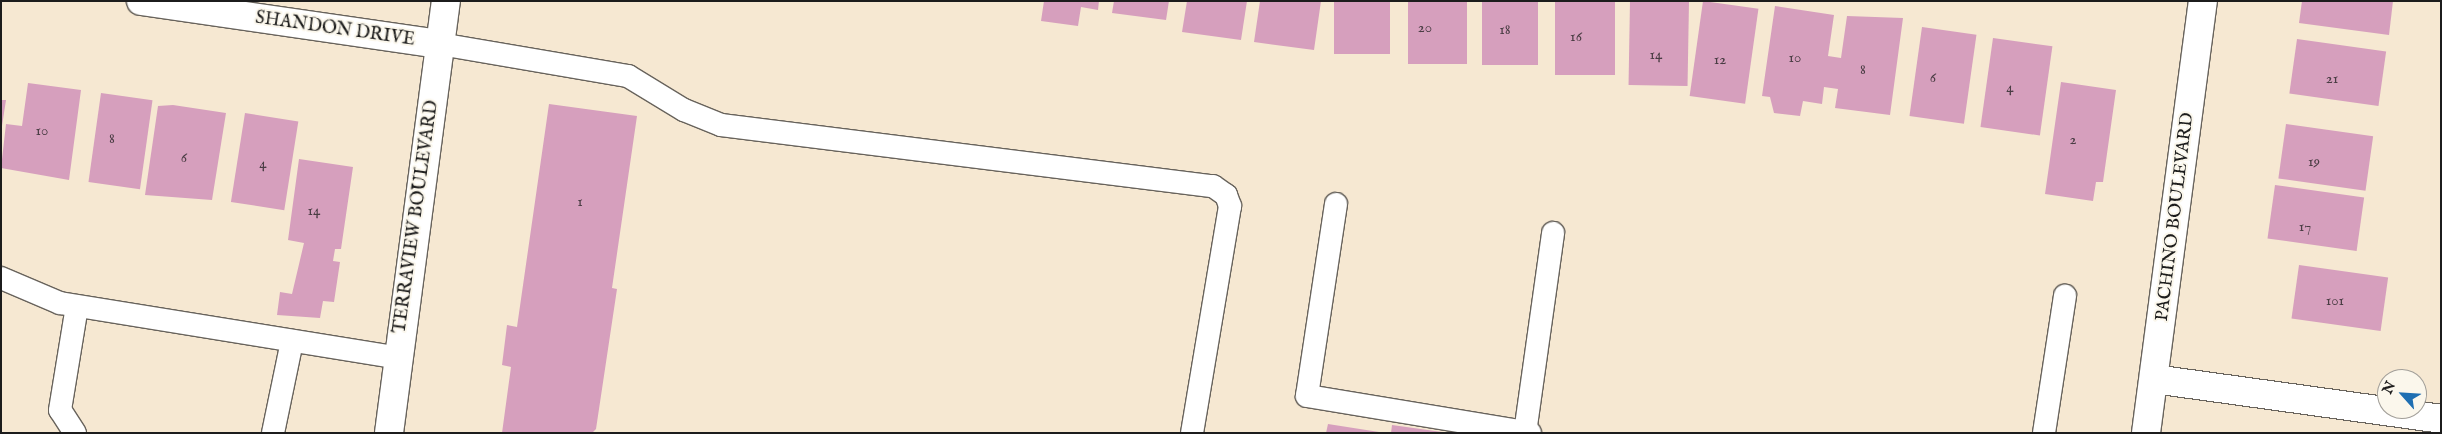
<!DOCTYPE html>
<style>
body{margin:0}
#map{position:relative;width:2442px;height:434px;overflow:hidden;background:#f6e8d2;font-family:"IM FELL English",serif}
div>[style]{position:absolute}
[style*='--x']{left:calc(var(--x)*1px);top:calc(var(--y)*1px);width:calc(var(--w)*1px);rotate:calc(var(--a)*1deg)}
.building>*{inset:0;background:#d69fbd;transform-origin:0 0}
.roads{filter:drop-shadow(1px 0 #68635c) drop-shadow(-1px 0 #68635c) drop-shadow(0 1px #68635c) drop-shadow(0 -1px #68635c)}
.lane>*{height:22px;margin:-11px;padding:0 11px;transform-origin:11px;border-radius:11px;background:#fff}
.street>*{height:28px;margin:-14px;padding:0 14px;transform-origin:14px;border-radius:14px;background:#fff}
span{translate:-50% -50%;white-space:nowrap;text-align:center;line-height:1.15;-webkit-text-stroke:4px #fbf7ec;paint-order:stroke}
.number-label{font-size:15px;color:#4a3d44}
.number-label span{-webkit-text-stroke-width:0}
.street-label{font-size:18px;color:#1c1c1c}
.frame{position:absolute;inset:0;border:2px solid #1c1c1c;pointer-events:none}
.north{position:absolute;left:2377px;top:369px;width:50px;height:50px;box-sizing:border-box;background:#fbf7ec;border:1px solid #a29f99;border-radius:50%;rotate:296deg;font-size:14px;font-weight:700;line-height:20px;text-align:center;color:#1c1c1c}
.north::after{content:'';display:block;margin:auto;width:18px;height:22px;background:#1f6fb2;clip-path:polygon(50% 0,100% 100%,50% 72%,0 100%)}
</style>
<div id="map">
<div class="building">
<i style="clip-path:polygon(1044px 1px,1099px 1px,1098px 10px,1081px 7px,1078px 26px,1041px 21px)"></i>
<i style="clip-path:polygon(1114px 1px,1169px 1px,1166px 20px,1112px 13px)"></i>
<i style="clip-path:polygon(1187px 1px,1247px 1px,1241px 40px,1182px 32px)"></i>
<i style="clip-path:polygon(1260px 1px,1321px 1px,1314px 50px,1254px 42px)"></i>
<i style="left:1334px;top:1px;width:56px;height:53px"></i>
<i style="left:1408px;top:1px;width:59px;height:63px"></i>
<i style="left:1482px;top:1px;width:56px;height:64px"></i>
<i style="left:1555px;top:1px;width:60px;height:74px"></i>
<i style="left:1630px;top:1px;width:59px;height:84px;rotate:1deg"></i>
<i style="left:1703px;top:1px;width:56px;height:96px;rotate:8deg"></i>
<i style="clip-path:polygon(2302px 1px,2393px 1px,2389px 35px,2299px 23px)"></i>
<i style="clip-path:polygon(1775px 6px,1834px 15px,1828px 56px,1841px 58px,1847px 16px,1903px 18px,1890px 115px,1835px 108px,1838px 89px,1824px 87px,1822px 104px,1803px 101px,1800px 116px,1774px 113px,1770px 97px,1762px 96px)"></i>
<i style="left:1922px;top:27px;width:55px;height:90px;rotate:8deg"></i>
<i style="left:1993px;top:38px;width:60px;height:90px;rotate:8deg"></i>
<i style="left:2297px;top:39px;width:90px;height:55px;rotate:8deg"></i>
<i style="clip-path:polygon(2061px 82px,2116px 90px,2103px 182px,2096px 182px,2093px 201px,2045px 194px)"></i>
<i style="clip-path:polygon(28px 83px,81px 90px,69px 180px,1px 168px,6px 124px,22px 126px)"></i>
<i style="left:101px;top:93px;width:52px;height:90px;rotate:8deg"></i>
<i style="clip-path:polygon(1px 100px,6px 100px,2px 126px,1px 126px)"></i>
<i style="clip-path:polygon(549px 104px,637px 116px,612px 288px,617px 289px,596px 429px,592px 433px,502px 433px,511px 367px,502px 365px,507px 325px,517px 327px)"></i>
<i style="clip-path:polygon(173px 105px,226px 113px,212px 200px,145px 195px,158px 106px)"></i>
<i style="left:245px;top:113px;width:54px;height:90px;rotate:9deg"></i>
<i style="left:2286px;top:124px;width:88px;height:55px;rotate:8deg"></i>
<i style="clip-path:polygon(299px 159px,353px 167px,341px 249px,335px 249px,333px 261px,340px 262px,334px 302px,323px 301px,320px 318px,277px 315px,280px 292px,292px 294px,304px 243px,288px 240px)"></i>
<i style="left:2275px;top:185px;width:90px;height:54px;rotate:8deg"></i>
<i style="left:2299px;top:265px;width:90px;height:54px;rotate:8deg"></i>
<i style="clip-path:polygon(1328px 424px,1379px 432px,1379px 433px,1326px 433px)"></i>
<i style="clip-path:polygon(1392px 425px,1442px 432px,1442px 433px,1391px 433px)"></i>
</div>
<div class="roads">
<div class="lane">
<i style="--x:440;--y:44;--w:191;--a:9.7"></i>
<i style="--x:628;--y:76;--w:66;--a:31.3"></i>
<i style="--x:684;--y:110;--w:40;--a:22"></i>
<i style="--x:721;--y:125;--w:496;--a:7.1"></i>
<i style="--x:1213;--y:186;--w:16;--a:35"></i>
<i style="--x:1226;--y:195;--w:12;--a:70"></i>
<i style="--x:1230;--y:206;--w:230;--a:99.5"></i>
<i style="--x:1336;--y:204;--w:194;--a:98.6"></i>
<i style="--x:1307;--y:396;--w:226;--a:9.4"></i>
<i style="--x:1;--y:278;--w:64;--a:23"></i>
<i style="--x:60;--y:303;--w:342;--a:9.2"></i>
<i style="--x:75;--y:433;--w:27;--a:-123"></i>
<i style="--x:60;--y:410;--w:105;--a:-80.7"></i>
<i style="--x:273;--y:433;--w:94;--a:-78.3"></i>
<i style="--x:1525;--y:433;--w:202;--a:-82"></i>
<i style="--x:2044;--y:433;--w:139;--a:-81.3"></i>
</div>
<div class="street">
<i style="--x:141;--y:1;--w:302;--a:8.2"></i>
<i style="--x:2154;--y:379;--w:290;--a:7.9"></i>
<i style="--x:389;--y:433;--w:436;--a:-82.5"></i>
<i style="--x:2146;--y:433;--w:436;--a:-82.5"></i>
</div>
</div>
<div class="number-label">
<span style="left:1425px;top:28px">20</span>
<span style="left:1505px;top:30px">18</span>
<span style="left:1576px;top:37px">16</span>
<span style="left:1656px;top:55px">14</span>
<span style="left:1795px;top:58px">10</span>
<span style="left:1720px;top:60px">12</span>
<span style="left:1863px;top:70px">8</span>
<span style="left:1933px;top:78px">6</span>
<span style="left:2332px;top:79px">21</span>
<span style="left:2010px;top:88px">4</span>
<span style="left:42px;top:131px">10</span>
<span style="left:112px;top:139px">8</span>
<span style="left:2073px;top:140px">2</span>
<span style="left:184px;top:158px">6</span>
<span style="left:2314px;top:162px">19</span>
<span style="left:263px;top:164px">4</span>
<span style="left:580px;top:202px">1</span>
<span style="left:314px;top:211px">14</span>
<span style="left:2305px;top:227px">17</span>
<span style="left:2335px;top:301px">101</span>
</div>
<div class="street-label">
<span style="left:335px;top:30px;rotate:8deg">SHANDON DRIVE</span>
<span style="left:417px;top:217px;rotate:-82deg">TERRAVIEW BOULEVARD</span>
<span style="left:2176px;top:217px;rotate:-83deg">PACHINO BOULEVARD</span>
</div>
<div class="frame"></div>
<div class="north">N</div>
</div>
